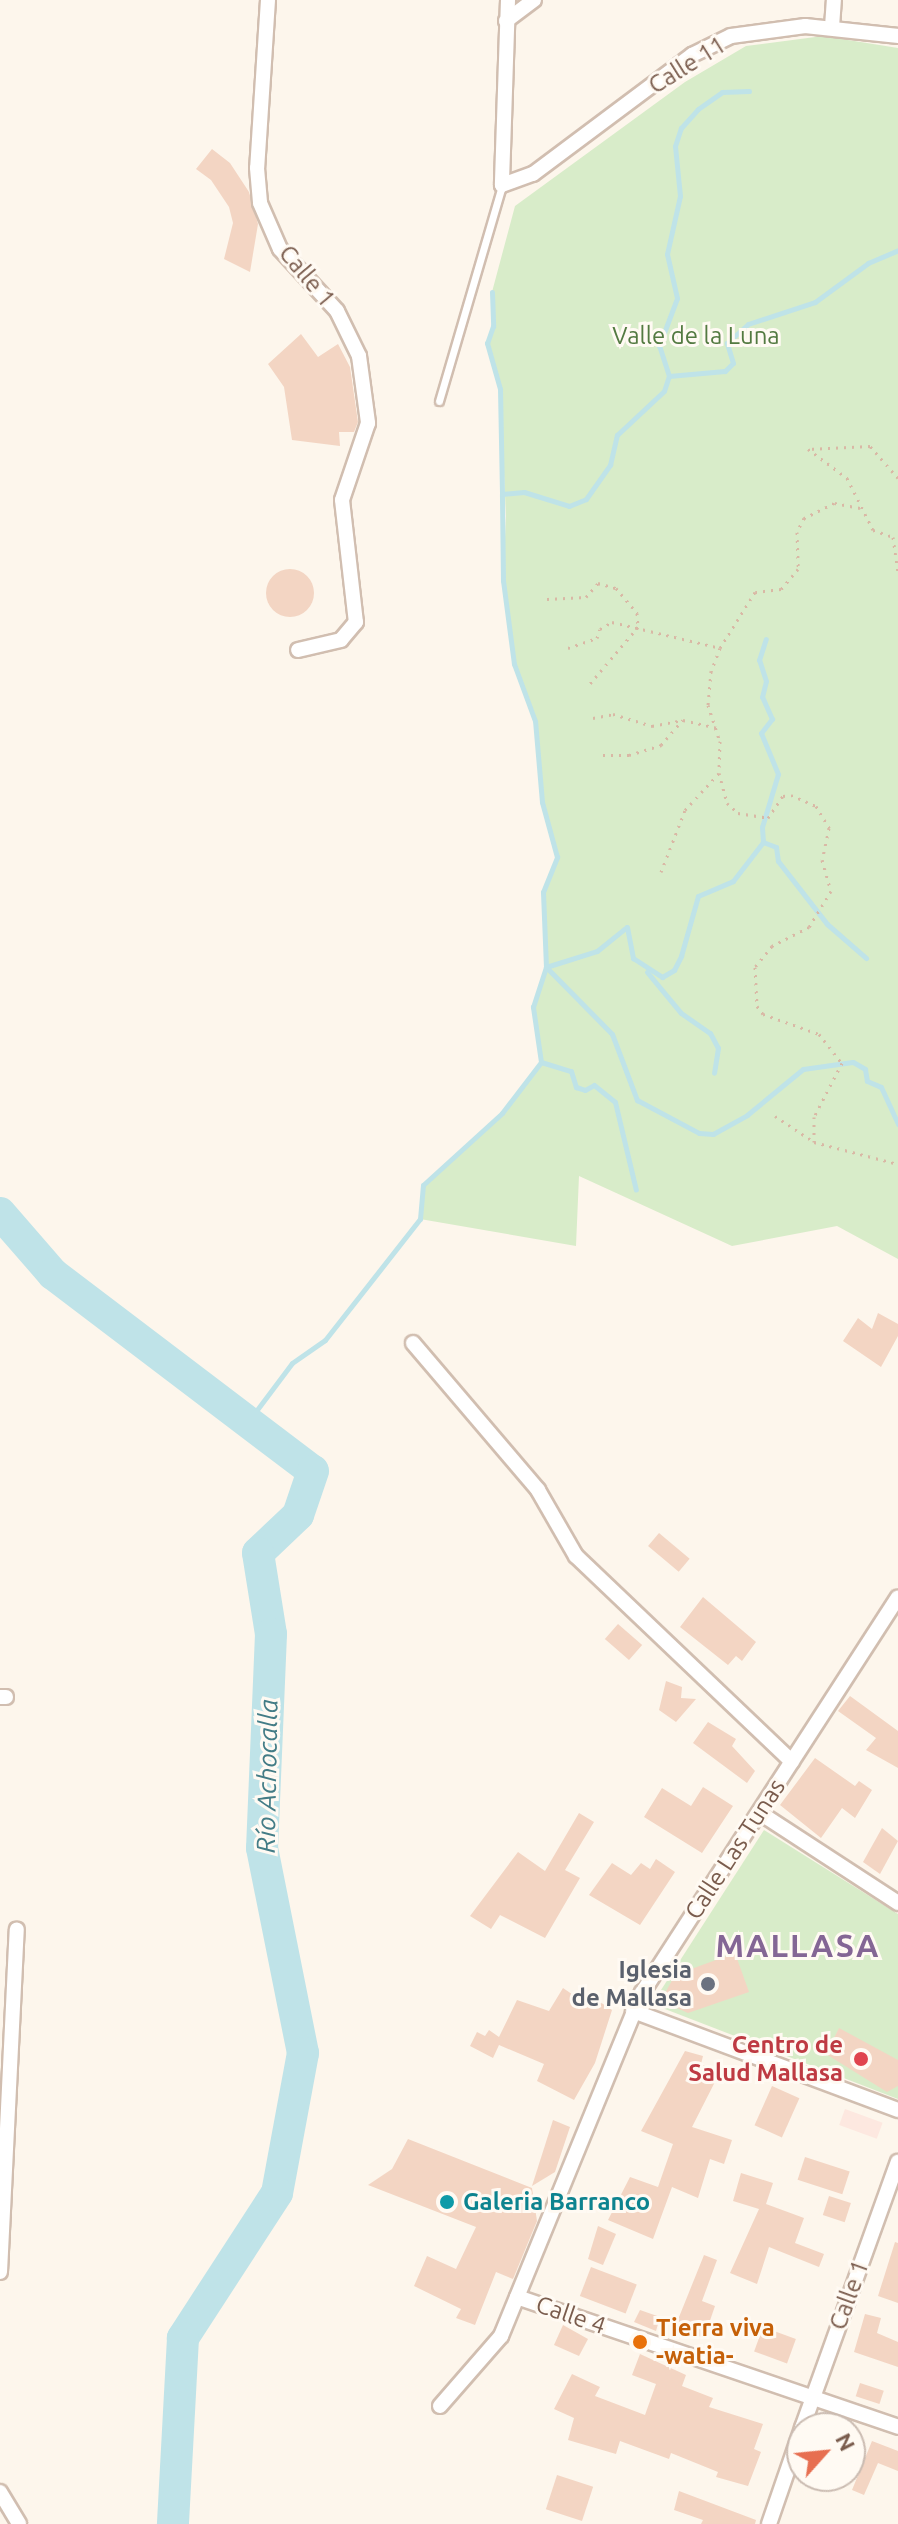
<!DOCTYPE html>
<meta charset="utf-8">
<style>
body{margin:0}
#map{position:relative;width:898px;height:2524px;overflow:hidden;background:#fdf6ec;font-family:Ubuntu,sans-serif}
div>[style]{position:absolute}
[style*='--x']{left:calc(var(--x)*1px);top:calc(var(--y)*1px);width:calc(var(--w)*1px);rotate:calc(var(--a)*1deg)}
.commercial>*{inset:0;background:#fde8e0;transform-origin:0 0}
.green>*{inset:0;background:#d8ecc9}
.stream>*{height:5px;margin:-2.5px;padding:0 2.5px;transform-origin:2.5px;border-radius:2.5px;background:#bfe3e8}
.river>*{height:32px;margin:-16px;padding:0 16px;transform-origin:16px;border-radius:16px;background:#bfe3e8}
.building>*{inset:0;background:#f3d5c3;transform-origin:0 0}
.round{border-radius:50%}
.path>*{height:3px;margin-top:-1.5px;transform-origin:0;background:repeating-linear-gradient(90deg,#d9b8a5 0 2px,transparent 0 8px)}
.roads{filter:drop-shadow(2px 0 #d1beb0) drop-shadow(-2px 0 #d1beb0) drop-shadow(0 2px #d1beb0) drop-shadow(0 -2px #d1beb0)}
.lane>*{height:7px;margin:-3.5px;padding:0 3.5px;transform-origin:3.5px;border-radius:3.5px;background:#fff}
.street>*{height:14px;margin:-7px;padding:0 7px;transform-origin:7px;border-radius:7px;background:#fff}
.dots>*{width:22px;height:22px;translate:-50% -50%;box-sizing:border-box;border:4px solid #fffaf3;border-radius:50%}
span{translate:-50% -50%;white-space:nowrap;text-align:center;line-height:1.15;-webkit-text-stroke:6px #fffaf3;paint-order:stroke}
.street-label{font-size:24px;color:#7a5c4d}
.park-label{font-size:24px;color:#537a41}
.worship-label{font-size:24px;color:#5b616d;font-weight:700}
.right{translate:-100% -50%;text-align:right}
.health-label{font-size:24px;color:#be3a42;font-weight:700}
.culture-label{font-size:24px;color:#0d838f;font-weight:700}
.left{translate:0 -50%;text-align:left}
.food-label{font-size:24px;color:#c56008;font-weight:700}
.water-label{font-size:26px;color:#437c86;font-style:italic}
.district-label{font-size:32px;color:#846695;font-weight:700;letter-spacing:2px}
.north{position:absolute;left:786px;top:2412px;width:80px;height:80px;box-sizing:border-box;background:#fffaf3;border:2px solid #cabbb1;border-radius:50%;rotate:63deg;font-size:22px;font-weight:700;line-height:32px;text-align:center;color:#7a5c4d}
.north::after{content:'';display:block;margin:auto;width:28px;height:36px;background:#e76f51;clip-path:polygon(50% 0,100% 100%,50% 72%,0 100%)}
</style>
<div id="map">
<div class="commercial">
<i style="left:845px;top:2109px;width:40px;height:17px;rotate:20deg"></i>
</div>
<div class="green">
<i style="clip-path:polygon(823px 36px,898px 48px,898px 1259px,837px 1226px,732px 1246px,579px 1176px,576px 1246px,420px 1219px,423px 1185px,502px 1113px,541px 1061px,533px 1007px,546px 967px,543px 892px,557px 857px,542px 802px,535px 721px,514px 664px,503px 581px,506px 516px,500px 389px,487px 343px,493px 326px,492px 292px,515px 206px,685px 82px,746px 46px)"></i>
<i style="clip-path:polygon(764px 1830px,898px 1914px,898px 2099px,652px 2004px)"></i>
</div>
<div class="stream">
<i style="--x:492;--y:292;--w:34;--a:88"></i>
<i style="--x:493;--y:326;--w:18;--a:109"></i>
<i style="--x:487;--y:343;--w:48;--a:74.2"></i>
<i style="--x:500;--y:389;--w:105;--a:88.9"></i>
<i style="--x:669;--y:376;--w:32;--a:-108"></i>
<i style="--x:659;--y:346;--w:51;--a:-69.4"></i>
<i style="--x:677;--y:298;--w:45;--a:-102.8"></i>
<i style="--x:667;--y:254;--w:59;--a:-77.4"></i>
<i style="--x:680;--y:196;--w:50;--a:-95.7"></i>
<i style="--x:675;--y:146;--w:19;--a:-72"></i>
<i style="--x:681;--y:128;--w:25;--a:-48"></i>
<i style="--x:698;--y:109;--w:29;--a:-35"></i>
<i style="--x:722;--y:92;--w:27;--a:-2"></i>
<i style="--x:763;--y:842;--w:14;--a:21"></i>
<i style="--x:776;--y:847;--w:14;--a:82"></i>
<i style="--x:778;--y:861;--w:80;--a:52.1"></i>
<i style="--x:827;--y:924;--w:52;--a:41.1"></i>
<i style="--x:546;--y:967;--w:53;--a:-17.4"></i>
<i style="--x:597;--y:951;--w:38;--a:-39"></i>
<i style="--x:627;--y:927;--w:32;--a:79"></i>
<i style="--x:633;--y:958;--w:35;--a:33"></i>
<i style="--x:662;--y:977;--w:14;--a:-30"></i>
<i style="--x:674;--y:970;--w:16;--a:-63"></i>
<i style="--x:681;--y:956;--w:62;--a:-74.2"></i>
<i style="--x:698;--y:896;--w:38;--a:-23"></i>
<i style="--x:733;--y:881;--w:49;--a:-52.4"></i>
<i style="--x:763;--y:842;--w:15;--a:-94"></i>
<i style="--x:762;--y:827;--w:55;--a:-73.2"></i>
<i style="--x:778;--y:774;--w:44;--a:-112.5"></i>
<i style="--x:761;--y:733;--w:18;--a:-52"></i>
<i style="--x:772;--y:719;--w:24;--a:-114"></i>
<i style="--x:762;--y:697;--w:16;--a:-76"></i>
<i style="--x:766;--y:681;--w:22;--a:-108"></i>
<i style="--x:759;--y:660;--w:22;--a:-72"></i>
<i style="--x:546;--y:967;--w:94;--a:45.4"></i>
<i style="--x:612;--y:1034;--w:71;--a:69.3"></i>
<i style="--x:637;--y:1100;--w:70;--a:28"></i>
<i style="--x:699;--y:1133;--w:14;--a:4"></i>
<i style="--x:713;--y:1134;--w:39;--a:-29"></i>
<i style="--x:747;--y:1115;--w:72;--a:-39.4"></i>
<i style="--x:803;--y:1069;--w:50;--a:-8"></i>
<i style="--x:853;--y:1062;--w:14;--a:30"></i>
<i style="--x:865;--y:1069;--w:12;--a:81"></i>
<i style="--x:867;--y:1081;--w:15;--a:23"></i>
<i style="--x:881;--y:1087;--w:41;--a:65.3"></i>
<i style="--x:647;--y:972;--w:53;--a:50.3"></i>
<i style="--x:681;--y:1013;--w:35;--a:35"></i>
<i style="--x:710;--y:1033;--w:17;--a:62"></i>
<i style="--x:718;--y:1048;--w:25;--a:99"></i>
<i style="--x:541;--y:1062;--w:31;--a:17"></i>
<i style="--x:571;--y:1071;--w:17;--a:73"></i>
<i style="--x:576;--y:1087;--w:9;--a:18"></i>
<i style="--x:585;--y:1090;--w:10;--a:-29"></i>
<i style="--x:594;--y:1085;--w:27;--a:39"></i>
<i style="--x:615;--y:1102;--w:90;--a:76.6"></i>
<i style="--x:250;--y:1419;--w:70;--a:-53.1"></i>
<i style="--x:292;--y:1363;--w:40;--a:-34.9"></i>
<i style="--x:325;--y:1340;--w:154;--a:-51.9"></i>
<i style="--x:420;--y:1219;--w:34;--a:-85"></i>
<i style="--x:423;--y:1185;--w:107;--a:-42.3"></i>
<i style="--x:502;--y:1113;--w:64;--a:-52.6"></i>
<i style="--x:541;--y:1062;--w:56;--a:-98.3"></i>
<i style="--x:533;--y:1007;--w:42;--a:-72"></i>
<i style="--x:546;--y:967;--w:75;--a:-92.3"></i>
<i style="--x:543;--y:892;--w:38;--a:-68"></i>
<i style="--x:557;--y:857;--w:57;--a:-105.3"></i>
<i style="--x:542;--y:802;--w:81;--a:-94.9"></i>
<i style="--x:535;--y:721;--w:61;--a:-110.2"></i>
<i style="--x:514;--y:664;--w:84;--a:-97.5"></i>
<i style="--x:503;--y:581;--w:87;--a:-90.7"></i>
<i style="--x:502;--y:494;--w:22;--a:-5"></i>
<i style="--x:524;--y:492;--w:47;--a:17.3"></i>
<i style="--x:569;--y:506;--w:18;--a:-22"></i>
<i style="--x:586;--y:499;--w:42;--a:-54.8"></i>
<i style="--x:610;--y:465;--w:31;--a:-77"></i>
<i style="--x:617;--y:435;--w:64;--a:-43.1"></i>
<i style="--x:664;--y:391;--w:16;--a:-72"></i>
<i style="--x:669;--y:376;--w:56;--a:-5.1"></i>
<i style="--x:725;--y:371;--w:11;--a:-45"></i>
<i style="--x:733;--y:363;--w:21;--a:-107"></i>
<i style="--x:727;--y:343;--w:28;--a:-42"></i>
<i style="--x:748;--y:324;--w:71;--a:-18.2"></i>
<i style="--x:815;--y:302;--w:66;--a:-36.3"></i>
<i style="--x:868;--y:263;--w:33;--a:-23"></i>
</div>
<div class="river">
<i style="--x:0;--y:1213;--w:81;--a:49"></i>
<i style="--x:53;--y:1274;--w:326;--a:37.2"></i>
<i style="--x:313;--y:1471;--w:46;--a:108.8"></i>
<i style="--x:298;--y:1515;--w:55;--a:136.5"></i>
<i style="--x:258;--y:1553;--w:82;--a:80.9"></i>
<i style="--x:271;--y:1634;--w:214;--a:92.4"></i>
<i style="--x:262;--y:1848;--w:209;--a:78.7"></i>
<i style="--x:303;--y:2053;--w:142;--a:100.5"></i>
<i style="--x:277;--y:2193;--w:173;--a:123"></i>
<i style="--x:183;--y:2338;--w:186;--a:93.1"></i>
</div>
<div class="building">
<i style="clip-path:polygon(212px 149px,230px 163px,249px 192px,258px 224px,250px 272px,224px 259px,233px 223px,229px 207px,211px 180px,196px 169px)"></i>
<i style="clip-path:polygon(301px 334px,318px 357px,338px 344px,350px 367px,358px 422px,354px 432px,339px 432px,340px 446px,292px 440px,284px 387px,268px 364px)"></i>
<i class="round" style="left:266px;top:569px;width:48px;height:48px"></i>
<i style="clip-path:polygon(878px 1313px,898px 1324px,898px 1336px,881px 1367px,843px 1341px,858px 1318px,872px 1329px)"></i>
<i style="left:659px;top:1533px;width:40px;height:17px;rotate:40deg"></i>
<i style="clip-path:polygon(703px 1597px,756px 1642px,742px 1661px,736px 1656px,728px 1665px,680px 1627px)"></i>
<i style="left:618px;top:1624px;width:32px;height:20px;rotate:41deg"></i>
<i style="clip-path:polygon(666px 1681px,682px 1687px,681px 1698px,696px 1699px,676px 1722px,659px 1710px)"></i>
<i style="clip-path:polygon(850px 1696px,898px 1731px,898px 1768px,866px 1750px,876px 1738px,838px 1711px)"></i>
<i style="clip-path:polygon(708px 1722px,736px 1739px,732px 1746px,755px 1771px,747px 1783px,693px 1743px)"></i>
<i style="clip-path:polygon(815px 1758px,855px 1786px,859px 1781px,872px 1790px,855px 1818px,842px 1808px,821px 1838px,780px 1805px)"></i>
<i style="clip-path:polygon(703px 1787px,733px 1806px,702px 1853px,644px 1817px,662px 1788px,691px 1806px)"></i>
<i style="clip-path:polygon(579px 1813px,594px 1822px,565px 1870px,580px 1878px,545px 1938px,500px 1915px,491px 1929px,470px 1916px,518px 1852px,545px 1871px)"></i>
<i style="clip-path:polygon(882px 1828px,898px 1841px,880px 1874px,863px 1862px)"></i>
<i style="clip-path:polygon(656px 1859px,675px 1872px,640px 1925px,589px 1895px,612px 1863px,631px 1875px,641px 1863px,650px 1869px)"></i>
<i style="clip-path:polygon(735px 1953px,749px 1992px,688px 2013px,668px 2004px,664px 1995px,675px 1975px)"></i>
<i style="clip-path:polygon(563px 1988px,582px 2001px,597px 2006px,600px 2002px,612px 2010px,595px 2063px,574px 2100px,537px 2081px,544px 2064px,499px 2045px,493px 2058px,470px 2046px,477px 2032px,485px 2036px,489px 2030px,499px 2037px,517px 2000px,549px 2011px)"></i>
<i style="clip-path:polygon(839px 2028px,898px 2060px,898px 2086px,887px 2092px,826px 2054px)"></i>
<i style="clip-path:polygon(685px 2051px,703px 2056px,701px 2064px,720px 2072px,692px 2127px,732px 2140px,724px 2164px,710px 2159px,698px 2198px,672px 2187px,653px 2239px,608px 2220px,630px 2177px,658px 2187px,673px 2144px,641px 2131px)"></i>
<i style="left:772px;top:2086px;width:30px;height:43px;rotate:24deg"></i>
<i style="clip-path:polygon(553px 2120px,570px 2127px,555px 2172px,532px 2186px)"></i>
<i style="clip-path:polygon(408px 2139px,532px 2188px,537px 2221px,513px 2279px,496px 2272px,475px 2325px,456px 2318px,461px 2309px,414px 2286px,427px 2256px,456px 2269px,476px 2227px,368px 2185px,392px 2169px)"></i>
<i style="left:805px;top:2157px;width:47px;height:24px;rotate:18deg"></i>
<i style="clip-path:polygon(741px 2173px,773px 2183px,766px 2204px,804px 2218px,795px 2243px,824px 2254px,819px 2267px,769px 2247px,757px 2284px,730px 2273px,759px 2209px,733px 2201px)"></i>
<i style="left:829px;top:2196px;width:23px;height:20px;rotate:18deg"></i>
<i style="clip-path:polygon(598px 2226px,616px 2234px,603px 2265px,588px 2259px)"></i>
<i style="clip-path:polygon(895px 2242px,898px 2243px,898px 2303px,878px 2296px)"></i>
<i style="clip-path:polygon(704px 2255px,717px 2260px,702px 2301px,715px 2306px,704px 2338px,675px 2327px)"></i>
<i style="left:591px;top:2267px;width:49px;height:31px;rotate:21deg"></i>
<i style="clip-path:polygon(640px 2310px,660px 2317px,656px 2331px,634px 2322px)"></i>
<i style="clip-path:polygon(865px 2314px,881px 2318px,877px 2333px,898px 2342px,898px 2367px,854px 2352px)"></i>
<i style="clip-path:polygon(563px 2325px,588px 2339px,579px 2356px,554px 2345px)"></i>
<i style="left:763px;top:2327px;width:35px;height:26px;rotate:20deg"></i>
<i style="clip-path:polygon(640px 2354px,686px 2375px,682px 2386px,713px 2398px,709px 2407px,763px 2424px,754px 2449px,761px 2452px,748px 2486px,716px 2477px,718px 2472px,671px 2453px,669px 2459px,620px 2441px,616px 2454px,568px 2440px,574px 2418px,554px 2409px,572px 2374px,600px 2387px,595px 2396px,645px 2415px,656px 2384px,632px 2375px)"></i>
<i style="left:860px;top:2383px;width:25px;height:14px;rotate:18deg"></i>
<i style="clip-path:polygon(872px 2441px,898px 2451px,898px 2471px,878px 2463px,864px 2495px,852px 2490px)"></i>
<i style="left:557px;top:2475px;width:38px;height:36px;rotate:18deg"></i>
<i style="clip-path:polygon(679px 2491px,756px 2520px,755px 2524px,701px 2524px,703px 2520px,674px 2510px)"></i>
</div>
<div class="path">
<i style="--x:898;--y:478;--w:43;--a:-131.2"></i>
<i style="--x:870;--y:446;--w:62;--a:177.2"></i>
<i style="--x:808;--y:449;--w:49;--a:36.6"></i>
<i style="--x:847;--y:478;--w:58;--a:63.4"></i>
<i style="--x:873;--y:530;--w:21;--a:19"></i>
<i style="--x:893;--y:537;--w:37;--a:82"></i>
<i style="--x:860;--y:508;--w:26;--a:-169"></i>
<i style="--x:834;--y:503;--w:34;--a:153"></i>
<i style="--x:804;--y:518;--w:16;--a:117"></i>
<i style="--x:797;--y:532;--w:37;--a:88"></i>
<i style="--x:798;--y:569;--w:26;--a:130"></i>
<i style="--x:781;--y:589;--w:26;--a:173"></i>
<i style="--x:755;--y:592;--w:66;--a:122"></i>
<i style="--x:720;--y:648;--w:25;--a:111"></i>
<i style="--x:711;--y:671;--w:34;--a:95"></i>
<i style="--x:708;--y:705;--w:38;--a:72"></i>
<i style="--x:720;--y:741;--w:32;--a:92"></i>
<i style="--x:719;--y:773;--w:31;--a:75"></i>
<i style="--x:727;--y:803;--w:15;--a:42"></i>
<i style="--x:738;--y:813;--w:30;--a:9"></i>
<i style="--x:768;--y:818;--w:27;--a:-56"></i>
<i style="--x:783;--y:796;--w:8;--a:-7"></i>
<i style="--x:791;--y:795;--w:27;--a:24"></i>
<i style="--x:816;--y:806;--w:26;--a:59"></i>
<i style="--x:829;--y:828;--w:33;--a:102"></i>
<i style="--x:822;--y:860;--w:32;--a:74"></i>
<i style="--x:831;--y:891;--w:42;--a:121.4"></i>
<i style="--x:809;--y:927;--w:42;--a:152.8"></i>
<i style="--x:772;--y:946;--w:27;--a:129"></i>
<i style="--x:755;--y:967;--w:39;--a:87"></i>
<i style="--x:757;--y:1006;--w:10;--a:53"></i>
<i style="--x:763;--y:1014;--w:59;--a:19.7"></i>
<i style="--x:819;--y:1034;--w:37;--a:52"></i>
<i style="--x:842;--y:1063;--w:61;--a:117.4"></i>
<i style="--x:814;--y:1117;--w:25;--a:90"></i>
<i style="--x:814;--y:1142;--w:87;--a:14.7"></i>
<i style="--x:547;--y:599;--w:39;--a:-3"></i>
<i style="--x:586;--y:597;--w:18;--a:-49"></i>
<i style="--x:598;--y:583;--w:19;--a:16"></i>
<i style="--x:616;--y:588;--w:33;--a:50"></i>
<i style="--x:637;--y:613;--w:14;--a:86"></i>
<i style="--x:638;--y:627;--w:77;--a:130.3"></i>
<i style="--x:568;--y:648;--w:31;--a:-19"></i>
<i style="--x:597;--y:638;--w:9;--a:-72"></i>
<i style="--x:600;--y:629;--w:14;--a:-30"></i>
<i style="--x:612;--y:622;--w:111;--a:13.5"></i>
<i style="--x:593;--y:718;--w:20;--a:-11"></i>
<i style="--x:613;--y:714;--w:41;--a:17.1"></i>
<i style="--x:652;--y:726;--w:32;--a:-11"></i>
<i style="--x:683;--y:720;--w:35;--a:13"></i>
<i style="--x:603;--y:755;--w:26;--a:0"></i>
<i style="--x:629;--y:755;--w:34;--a:-17"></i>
<i style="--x:661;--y:745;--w:33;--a:-49"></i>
<i style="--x:661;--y:872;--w:66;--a:-68.8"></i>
<i style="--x:685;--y:810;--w:50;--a:-47.4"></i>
<i style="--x:775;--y:1116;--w:47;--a:33.7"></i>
</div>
<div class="roads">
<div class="lane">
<i style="--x:439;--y:401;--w:225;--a:-73.7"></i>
</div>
<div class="street">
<i style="--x:268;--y:0;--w:168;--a:93.7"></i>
<i style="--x:257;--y:168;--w:35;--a:85"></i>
<i style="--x:260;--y:203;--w:50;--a:66.5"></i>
<i style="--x:280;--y:249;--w:84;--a:47.4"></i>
<i style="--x:337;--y:311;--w:50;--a:63.9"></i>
<i style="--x:359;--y:356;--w:68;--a:82.3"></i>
<i style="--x:368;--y:423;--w:81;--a:108.7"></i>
<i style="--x:342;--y:500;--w:123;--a:83.5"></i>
<i style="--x:356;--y:622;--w:23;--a:130"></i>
<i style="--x:341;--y:640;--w:44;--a:166.9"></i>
<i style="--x:508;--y:0;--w:185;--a:91.9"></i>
<i style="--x:502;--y:185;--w:33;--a:-20"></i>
<i style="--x:533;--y:174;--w:199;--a:-36.8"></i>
<i style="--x:692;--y:55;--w:43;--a:-26"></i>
<i style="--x:731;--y:36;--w:75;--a:-7.7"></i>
<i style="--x:805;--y:26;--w:94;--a:6.1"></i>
<i style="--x:506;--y:21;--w:35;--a:-37"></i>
<i style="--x:832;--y:27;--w:27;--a:-86"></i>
<i style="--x:413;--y:1343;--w:193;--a:49.6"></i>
<i style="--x:538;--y:1490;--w:76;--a:60.1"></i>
<i style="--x:576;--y:1556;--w:298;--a:43.6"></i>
<i style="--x:0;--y:1697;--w:6;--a:0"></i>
<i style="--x:760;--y:1813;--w:165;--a:33.1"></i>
<i style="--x:633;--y:2011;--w:283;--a:20.5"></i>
<i style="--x:0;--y:2272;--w:343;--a:-87.2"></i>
<i style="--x:517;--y:2297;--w:403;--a:18.8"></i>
<i style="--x:440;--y:2406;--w:93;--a:-48.9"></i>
<i style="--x:501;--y:2336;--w:371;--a:-67.7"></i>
<i style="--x:642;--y:1993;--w:471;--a:-57.1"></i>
<i style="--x:802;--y:2428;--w:283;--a:-70.2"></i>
<i style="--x:0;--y:2492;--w:37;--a:59"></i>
<i style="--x:769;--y:2524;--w:102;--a:-71"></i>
</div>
</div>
<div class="dots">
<i style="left:708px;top:1984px;background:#6b7280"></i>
<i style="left:861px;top:2059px;background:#e0444e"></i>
<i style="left:447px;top:2202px;background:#0f9aa8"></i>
<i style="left:640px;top:2342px;background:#e8710a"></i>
</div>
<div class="street-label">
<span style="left:687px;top:65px;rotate:-32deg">Calle 11</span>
<span style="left:307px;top:276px;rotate:50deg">Calle 1</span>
<span style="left:735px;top:1849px;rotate:-57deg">Calle Las Tunas</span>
<span style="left:849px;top:2295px;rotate:-70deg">Calle 1</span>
<span style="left:571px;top:2315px;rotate:19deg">Calle 4</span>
</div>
<div class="park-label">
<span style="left:696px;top:336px">Valle de la Luna</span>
</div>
<div class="worship-label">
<span class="right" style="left:692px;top:1984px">Iglesia<br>de Mallasa</span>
</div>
<div class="health-label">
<span class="right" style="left:843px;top:2059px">Centro de<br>Salud Mallasa</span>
</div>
<div class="culture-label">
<span class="left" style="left:463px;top:2202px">Galeria Barranco</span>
</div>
<div class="food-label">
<span class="left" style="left:656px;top:2342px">Tierra viva<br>-watia-</span>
</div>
<div class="water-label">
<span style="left:267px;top:1776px;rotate:-89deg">Río Achocalla</span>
</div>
<div class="district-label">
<span style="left:798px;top:1945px">MALLASA</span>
</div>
<div class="north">N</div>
</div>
